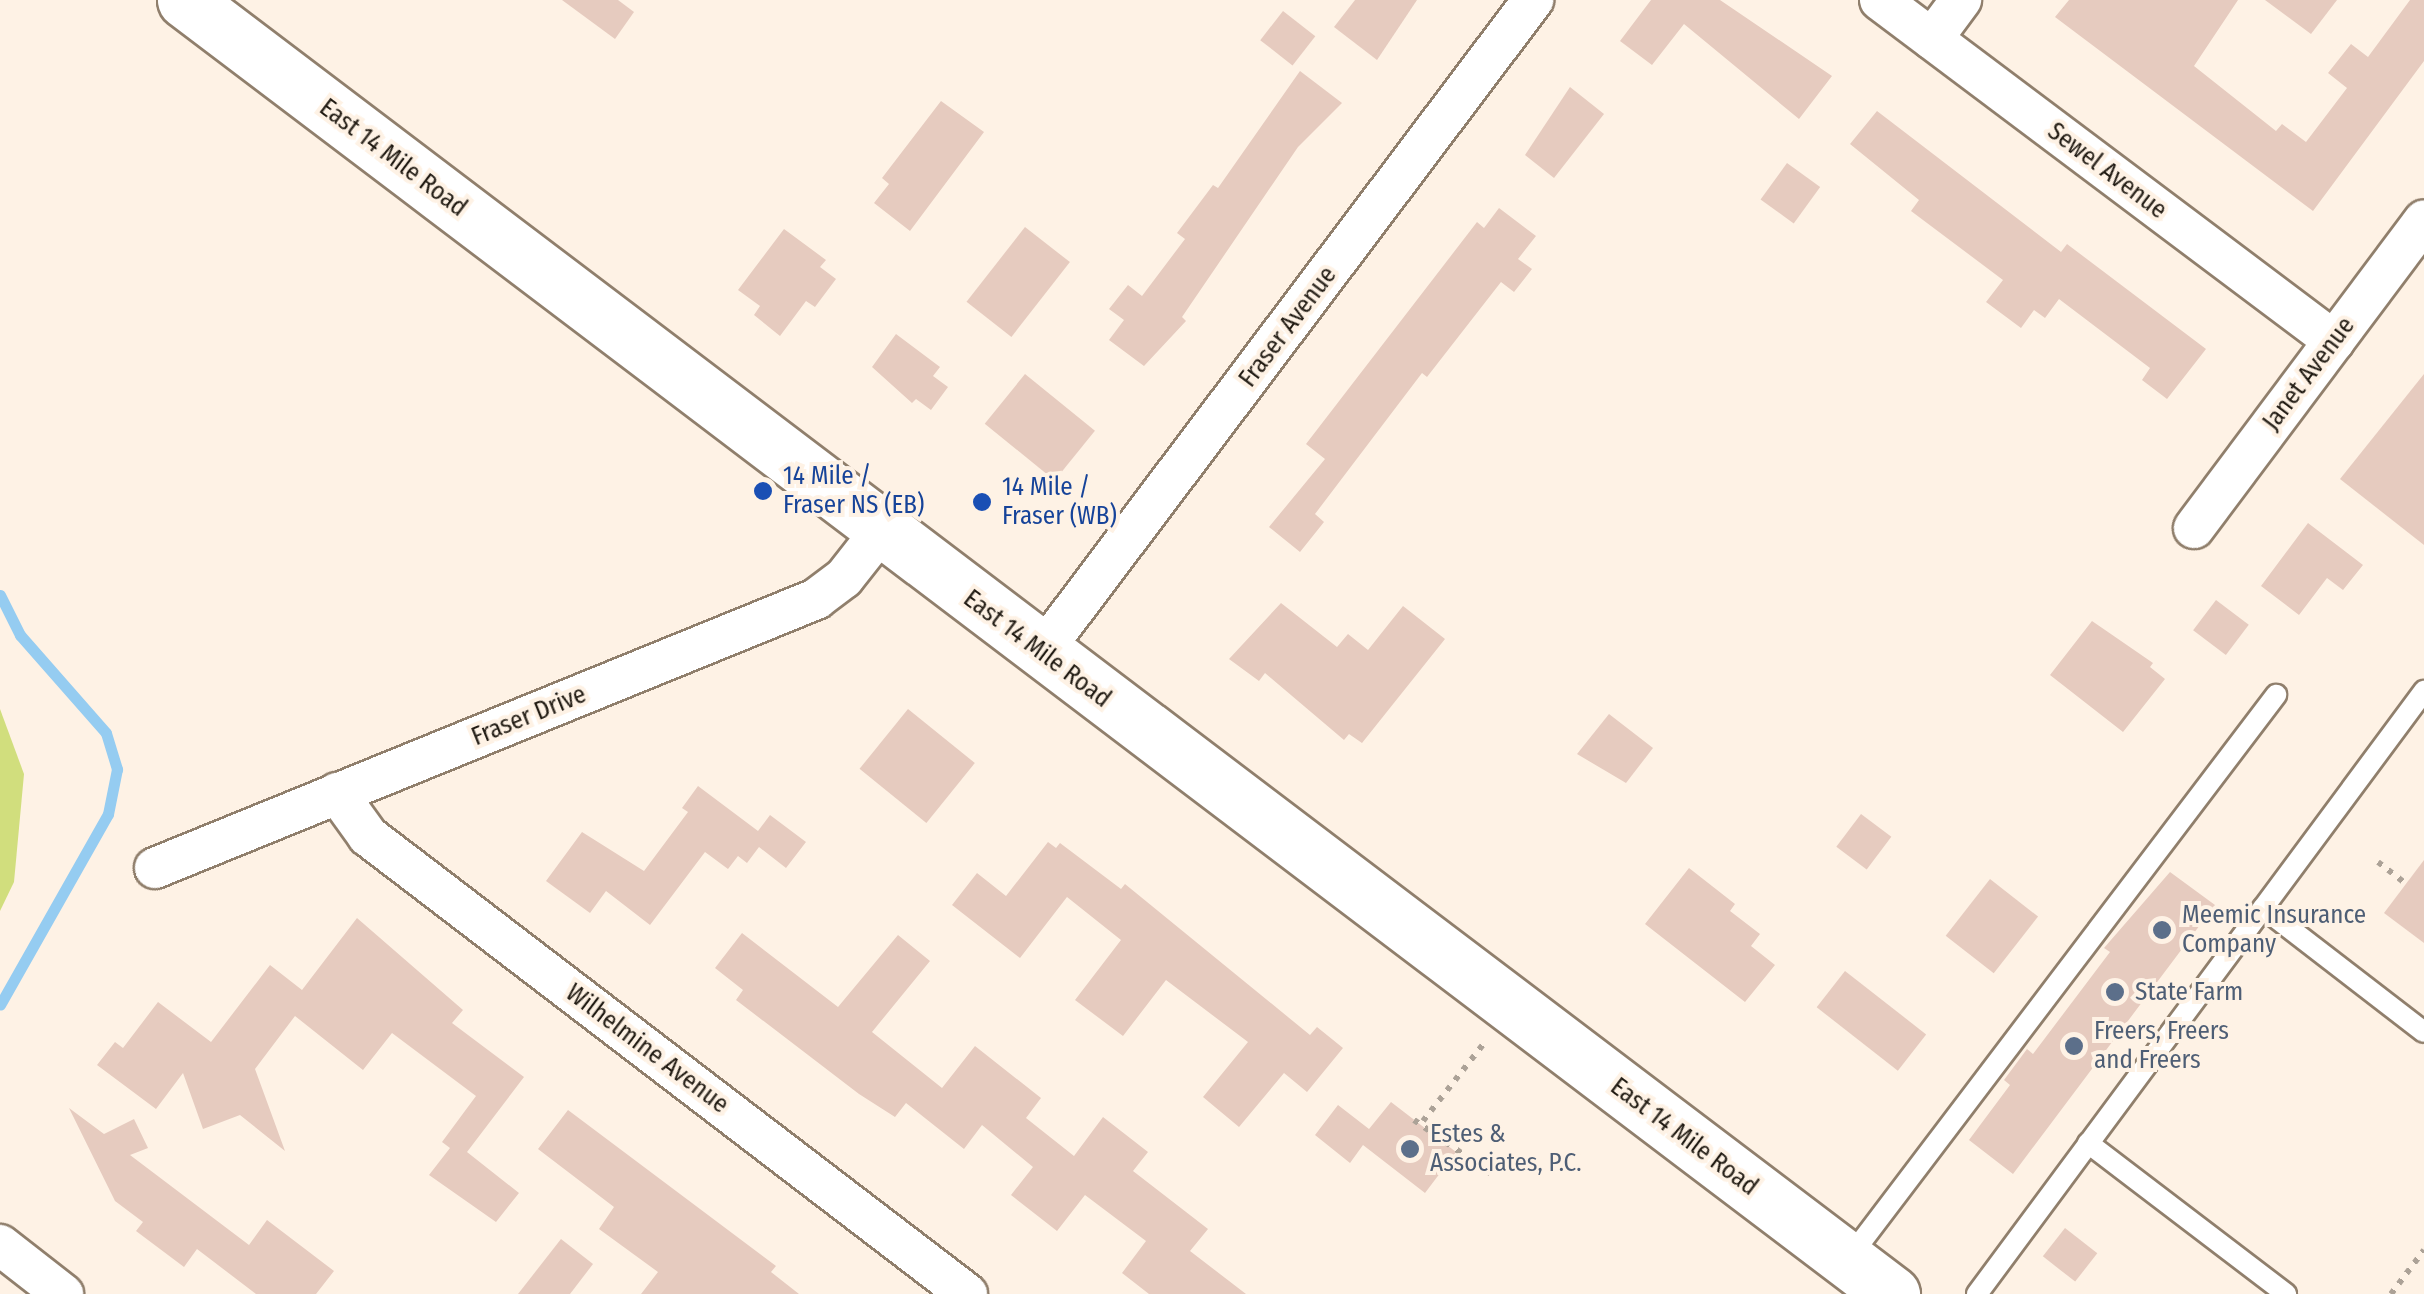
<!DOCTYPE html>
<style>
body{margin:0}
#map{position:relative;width:2424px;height:1294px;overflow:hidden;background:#fef2e5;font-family:"Fira Sans Condensed",sans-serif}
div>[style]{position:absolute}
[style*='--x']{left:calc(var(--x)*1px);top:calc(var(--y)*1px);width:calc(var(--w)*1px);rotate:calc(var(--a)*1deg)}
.green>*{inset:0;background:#d1de7d}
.stream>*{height:11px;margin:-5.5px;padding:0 5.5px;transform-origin:5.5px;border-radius:5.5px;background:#95ccf1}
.building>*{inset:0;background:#e6cbbf;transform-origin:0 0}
.path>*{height:6px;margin-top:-3px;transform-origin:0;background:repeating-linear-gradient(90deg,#aca297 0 5px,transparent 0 13px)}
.roads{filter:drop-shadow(2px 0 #907f6c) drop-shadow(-2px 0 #907f6c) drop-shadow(0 2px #907f6c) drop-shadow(0 -2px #907f6c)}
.lane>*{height:20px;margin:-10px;padding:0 10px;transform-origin:10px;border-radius:10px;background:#fff}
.street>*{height:40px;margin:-20px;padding:0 20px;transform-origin:20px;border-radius:20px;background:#fff}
.secondary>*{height:55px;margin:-27.5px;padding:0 27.5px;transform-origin:27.5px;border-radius:27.5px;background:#fff}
.dots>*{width:28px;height:28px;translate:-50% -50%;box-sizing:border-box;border:5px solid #fef2e5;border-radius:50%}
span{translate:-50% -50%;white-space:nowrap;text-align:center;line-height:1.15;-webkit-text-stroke:8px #fef2e5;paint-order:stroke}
.street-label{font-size:25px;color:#211b13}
.transit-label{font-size:25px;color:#164399}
.left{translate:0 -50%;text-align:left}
.service-label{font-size:25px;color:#4e5e75}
</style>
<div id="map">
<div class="green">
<i style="clip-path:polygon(0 709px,24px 774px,14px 882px,0 911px)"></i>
</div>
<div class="stream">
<i style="--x:0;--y:595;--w:45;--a:63.4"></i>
<i style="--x:20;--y:635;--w:130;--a:48.7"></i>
<i style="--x:106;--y:733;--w:38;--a:73"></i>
<i style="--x:117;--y:769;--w:46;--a:101.3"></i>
<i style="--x:108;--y:814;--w:219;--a:119.5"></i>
</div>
<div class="building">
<i style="clip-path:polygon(562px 0,618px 0,634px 12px,615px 39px)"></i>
<i style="clip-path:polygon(1355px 0,1417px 0,1377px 60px,1334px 27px)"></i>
<i style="clip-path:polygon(1651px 0,1720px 0,1832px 76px,1799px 119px,1684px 24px,1652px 65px,1620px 41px)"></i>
<i style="clip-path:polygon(2069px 0,2238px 0,2194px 66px,2276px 131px,2282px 124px,2306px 142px,2347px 88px,2328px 73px,2351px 44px,2368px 57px,2410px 0,2424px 0,2424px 61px,2313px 211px,2055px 17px)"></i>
<i style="clip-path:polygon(2265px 0,2337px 0,2311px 34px)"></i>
<i style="left:1283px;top:11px;width:41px;height:37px;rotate:38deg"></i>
<i style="clip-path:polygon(1300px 71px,1342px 103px,1298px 147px,1182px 317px,1186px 321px,1144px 366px,1109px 340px,1124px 320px,1109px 309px,1128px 285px,1142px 296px,1185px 239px,1177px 233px,1213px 185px,1218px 188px)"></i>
<i style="clip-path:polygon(1570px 87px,1604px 114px,1554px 178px,1525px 155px)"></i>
<i style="clip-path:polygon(941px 101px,984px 132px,910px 231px,874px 203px,889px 184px,882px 178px)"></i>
<i style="clip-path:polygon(1877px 111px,2061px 252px,2067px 244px,2206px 349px,2167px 399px,2142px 380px,2150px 368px,2059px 299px,2045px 318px,2034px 310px,2021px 328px,1986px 302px,2003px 280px,1911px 211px,1919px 200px,1850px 144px)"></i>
<i style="left:1787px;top:163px;width:41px;height:45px;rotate:36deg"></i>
<i style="clip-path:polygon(1499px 208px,1536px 236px,1518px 259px,1532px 269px,1514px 292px,1501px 282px,1427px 377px,1422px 373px,1315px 514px,1324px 522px,1300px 552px,1269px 527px,1325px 459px,1306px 444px,1477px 222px,1484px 228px)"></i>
<i style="left:1025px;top:227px;width:57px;height:95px;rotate:38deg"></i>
<i style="clip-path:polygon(784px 229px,826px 260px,820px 267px,836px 279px,815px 307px,806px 301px,780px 336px,754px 315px,760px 306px,738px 290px)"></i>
<i style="clip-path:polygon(896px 334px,940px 367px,933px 376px,948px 387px,931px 410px,916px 399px,912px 403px,872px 367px)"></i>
<i style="left:1025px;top:374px;width:90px;height:64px;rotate:39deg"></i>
<i style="clip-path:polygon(2424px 374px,2424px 545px,2340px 479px)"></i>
<i style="clip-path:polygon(2308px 523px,2363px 565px,2343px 590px,2327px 578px,2299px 615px,2261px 586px)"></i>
<i style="left:2216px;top:600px;width:41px;height:38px;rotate:37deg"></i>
<i style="clip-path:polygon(1281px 603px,1337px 647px,1348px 634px,1368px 650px,1403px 606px,1445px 639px,1362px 743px,1349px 734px,1344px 740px,1265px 673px,1259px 681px,1229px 659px)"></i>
<i style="clip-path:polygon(2092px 621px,2153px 663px,2150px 667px,2165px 679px,2123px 732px,2050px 675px)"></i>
<i style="left:908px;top:709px;width:86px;height:77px;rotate:39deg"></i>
<i style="clip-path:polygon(1609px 714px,1653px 748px,1626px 783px,1577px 754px)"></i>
<i style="clip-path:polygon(698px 786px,758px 831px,770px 815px,806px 842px,786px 868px,759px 847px,747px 863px,738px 856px,728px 869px,705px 852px,650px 925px,606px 891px,590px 913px,546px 881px,582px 832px,644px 871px,688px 812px,682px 808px)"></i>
<i style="left:1861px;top:814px;width:38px;height:41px;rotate:37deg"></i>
<i style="clip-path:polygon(1048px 842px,1056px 848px,1060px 843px,1121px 889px,1125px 884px,1310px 1035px,1317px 1027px,1343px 1048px,1307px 1092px,1284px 1073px,1239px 1127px,1203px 1097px,1248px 1042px,1166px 980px,1123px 1036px,1075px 1000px,1121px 940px,1067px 897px,1020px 958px,952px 905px,977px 873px,1006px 896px)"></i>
<i style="clip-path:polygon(2424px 860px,2424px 943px,2384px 913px)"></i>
<i style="clip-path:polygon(1689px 868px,1735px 904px,1730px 911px,1760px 934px,1751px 946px,1775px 965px,1745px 1002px,1645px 924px)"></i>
<i style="clip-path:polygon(2170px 872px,2215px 905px,2013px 1174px,1969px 1140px,2010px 1085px,2004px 1080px,2027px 1049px,2033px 1054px,2110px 952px,2104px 948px)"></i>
<i style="left:1990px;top:879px;width:61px;height:72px;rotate:38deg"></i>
<i style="clip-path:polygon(357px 918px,463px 1010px,452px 1023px,524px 1077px,467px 1152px,519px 1193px,496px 1222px,429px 1175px,450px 1148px,442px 1142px,476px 1096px,392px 1033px,363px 1070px,295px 1016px,255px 1069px,285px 1151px,240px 1115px,203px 1129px,183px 1073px,156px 1109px,97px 1065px,115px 1042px,123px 1048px,158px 1002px,211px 1042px,270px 965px,302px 990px)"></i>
<i style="clip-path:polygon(742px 933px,838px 1007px,898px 935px,930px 961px,872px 1032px,942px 1088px,975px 1046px,1041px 1098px,1026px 1118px,1074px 1156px,1103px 1117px,1148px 1152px,1133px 1171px,1208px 1229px,1190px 1251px,1246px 1294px,1149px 1294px,1122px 1273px,1146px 1241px,1085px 1195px,1057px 1231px,1011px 1195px,1033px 1167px,982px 1125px,964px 1149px,906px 1103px,895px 1117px,859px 1094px,736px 1000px,743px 990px,715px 968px)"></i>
<i style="left:1845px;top:971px;width:103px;height:46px;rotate:38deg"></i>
<i style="clip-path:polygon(1391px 1102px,1456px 1152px,1425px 1193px,1363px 1145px,1350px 1163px,1315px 1135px,1338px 1105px,1369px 1129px)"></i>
<i style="clip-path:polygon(69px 1108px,104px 1134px,134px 1119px,148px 1148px,130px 1155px,249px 1245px,267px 1220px,334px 1271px,316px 1294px,256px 1294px,197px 1249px,184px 1267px,136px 1231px,143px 1222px,115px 1201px)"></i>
<i style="clip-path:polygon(568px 1110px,776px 1266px,771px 1272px,799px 1294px,641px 1294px,658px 1272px,599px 1229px,614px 1207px,538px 1149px)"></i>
<i style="left:2065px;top:1228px;width:41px;height:36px;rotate:38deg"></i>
<i style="clip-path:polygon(561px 1239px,593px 1264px,570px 1294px,518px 1294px)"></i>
</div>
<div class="path">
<i style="--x:2378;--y:862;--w:36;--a:38"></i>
<i style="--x:1414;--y:1120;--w:93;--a:34.9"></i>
<i style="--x:1423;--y:1121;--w:100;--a:-51.9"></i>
<i style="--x:2391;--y:1294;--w:55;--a:-53.1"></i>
</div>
<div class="roads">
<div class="lane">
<i style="--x:2263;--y:908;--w:203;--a:37.6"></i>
<i style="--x:2088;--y:1143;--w:249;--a:37.3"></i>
<i style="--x:1849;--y:1258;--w:707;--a:-52.82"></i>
<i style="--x:1977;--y:1294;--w:751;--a:-53.45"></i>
</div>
<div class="street">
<i style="--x:1880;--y:0;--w:568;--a:36.91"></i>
<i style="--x:1932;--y:39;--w:49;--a:-53.4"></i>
<i style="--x:2194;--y:528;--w:384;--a:-53.2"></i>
<i style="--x:1041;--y:653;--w:818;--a:-53"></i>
<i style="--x:337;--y:793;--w:53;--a:54.2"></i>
<i style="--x:368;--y:836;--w:754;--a:37.4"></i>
<i style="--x:155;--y:868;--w:714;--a:-22.14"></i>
<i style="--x:816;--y:599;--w:35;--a:-37"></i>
<i style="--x:844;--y:578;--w:60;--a:-51.8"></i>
<i style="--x:0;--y:1245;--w:80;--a:37.9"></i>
</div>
<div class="secondary">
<i style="--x:185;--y:0;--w:2142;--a:37.16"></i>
</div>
</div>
<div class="dots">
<i style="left:763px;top:491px;background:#1a4fb4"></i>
<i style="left:982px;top:502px;background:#1a4fb4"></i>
<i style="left:2162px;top:930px;background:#5c6f8a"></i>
<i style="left:2115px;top:992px;background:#5c6f8a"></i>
<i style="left:2074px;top:1046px;background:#5c6f8a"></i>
<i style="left:1410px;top:1149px;background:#5c6f8a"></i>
</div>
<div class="street-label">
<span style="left:393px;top:158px;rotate:37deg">East 14 Mile Road</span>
<span style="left:2107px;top:171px;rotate:37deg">Sewel Avenue</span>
<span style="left:1288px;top:327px;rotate:-53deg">Fraser Avenue</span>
<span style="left:2309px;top:374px;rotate:-53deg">Janet Avenue</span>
<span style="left:1037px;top:649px;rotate:37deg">East 14 Mile Road</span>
<span style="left:529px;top:716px;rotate:-22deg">Fraser Drive</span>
<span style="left:647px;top:1049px;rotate:37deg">Wilhelmine Avenue</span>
<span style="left:1684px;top:1137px;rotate:37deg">East 14 Mile Road</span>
</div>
<div class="transit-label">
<span class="left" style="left:783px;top:491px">14 Mile /<br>Fraser NS (EB)</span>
<span class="left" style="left:1002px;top:502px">14 Mile /<br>Fraser (WB)</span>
</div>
<div class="service-label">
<span class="left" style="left:2182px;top:930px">Meemic Insurance<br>Company</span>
<span class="left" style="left:2135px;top:992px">State Farm</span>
<span class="left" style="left:2094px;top:1046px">Freers, Freers<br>and Freers</span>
<span class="left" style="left:1430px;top:1149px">Estes &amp;<br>Associates, P.C.</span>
</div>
</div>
